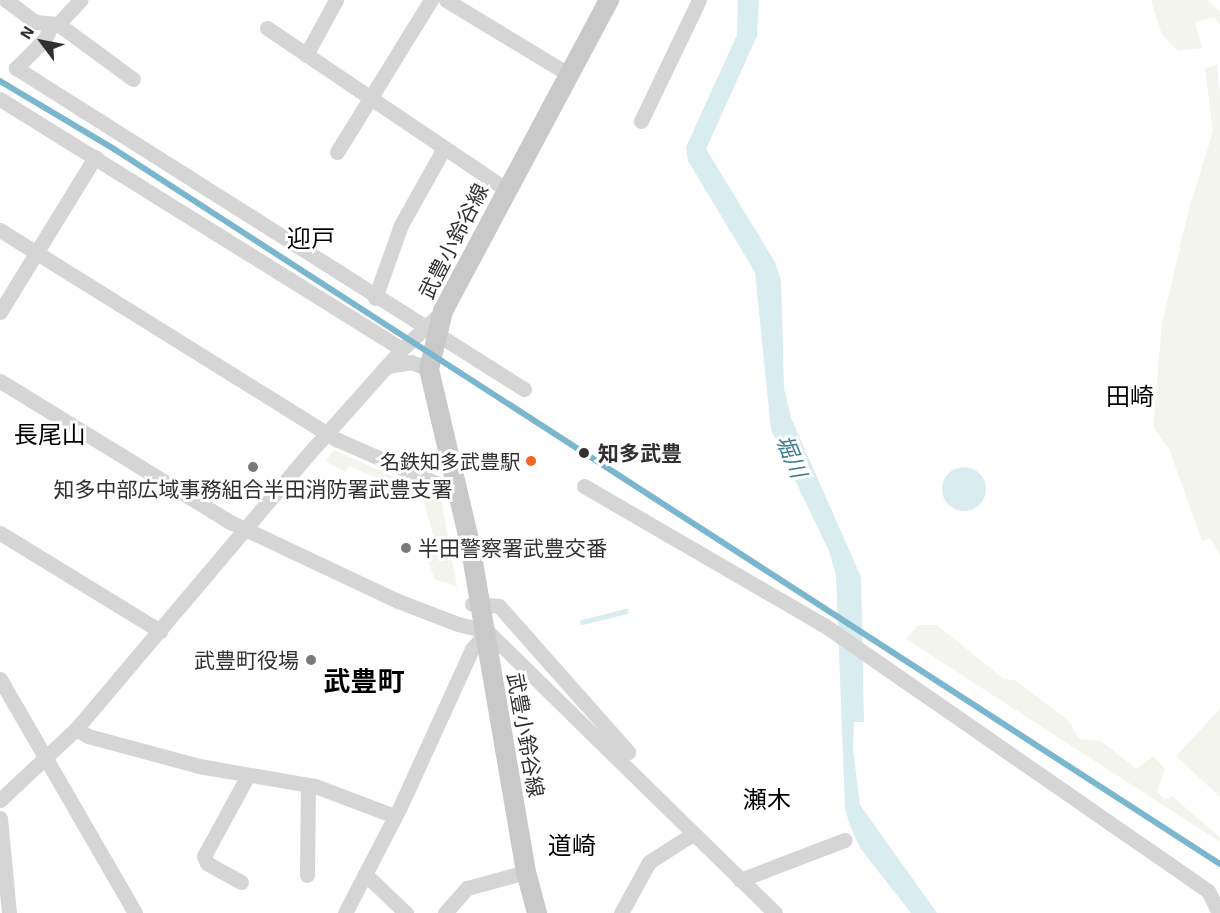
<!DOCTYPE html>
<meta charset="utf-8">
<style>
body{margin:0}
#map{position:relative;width:1220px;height:913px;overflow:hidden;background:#fff;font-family:"Exo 2","Noto Sans JP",sans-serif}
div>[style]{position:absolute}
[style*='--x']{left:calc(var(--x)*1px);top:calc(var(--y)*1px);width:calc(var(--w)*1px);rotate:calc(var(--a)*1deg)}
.green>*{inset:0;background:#f3f5ed}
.water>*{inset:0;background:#d9ecf0}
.round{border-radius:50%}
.stream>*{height:4.5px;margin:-2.25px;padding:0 2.25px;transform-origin:2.25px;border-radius:2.25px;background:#d9ecf0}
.minor>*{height:15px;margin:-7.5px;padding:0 7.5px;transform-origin:7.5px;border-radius:7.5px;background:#d5d5d5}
.major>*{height:20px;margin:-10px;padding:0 10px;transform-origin:10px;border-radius:10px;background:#c9c9c9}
.rail-1>*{height:6px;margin:-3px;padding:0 3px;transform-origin:3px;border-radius:3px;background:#7bb6cf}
.dots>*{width:16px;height:16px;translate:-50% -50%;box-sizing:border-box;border:3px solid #fff;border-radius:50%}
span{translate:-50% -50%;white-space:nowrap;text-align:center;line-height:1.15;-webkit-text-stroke:6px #fff;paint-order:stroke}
.bus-label{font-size:20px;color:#313131}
.right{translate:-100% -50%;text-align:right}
.street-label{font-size:21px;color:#313131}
.stop-label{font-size:21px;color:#313131;font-weight:700}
.left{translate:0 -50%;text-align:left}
.poi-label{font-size:21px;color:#313131}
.water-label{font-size:22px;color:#3d7c8c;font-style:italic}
.quarter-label{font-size:24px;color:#000}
.district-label{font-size:27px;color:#000;font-weight:700}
.north{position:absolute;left:12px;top:12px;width:60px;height:60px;-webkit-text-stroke:4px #fff;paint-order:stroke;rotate:302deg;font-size:16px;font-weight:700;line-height:24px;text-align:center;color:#313131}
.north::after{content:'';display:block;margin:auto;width:21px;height:27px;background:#313131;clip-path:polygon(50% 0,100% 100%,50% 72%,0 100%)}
</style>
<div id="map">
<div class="green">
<i style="clip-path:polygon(1151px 0,1208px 0,1220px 12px,1220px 24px,1214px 17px,1195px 22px,1202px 48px,1178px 51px,1162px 35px)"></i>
<i style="clip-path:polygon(1217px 64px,1220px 94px,1220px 556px,1210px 538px,1202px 541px,1169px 449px,1153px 427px,1162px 324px,1189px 209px,1213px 131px,1205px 69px)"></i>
<i style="clip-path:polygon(334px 450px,441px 498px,457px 587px,435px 579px,428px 563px,436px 546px,423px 499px,350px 466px,345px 472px,325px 461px)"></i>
<i style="clip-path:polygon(918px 625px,937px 625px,1004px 679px,1015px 680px,1069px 721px,1079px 739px,1101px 741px,1137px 769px,1153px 756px,1165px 769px,1157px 791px,1165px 800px,1172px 796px,1220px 837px,1220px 842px,906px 639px)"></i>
<i style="clip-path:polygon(1220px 709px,1220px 797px,1176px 756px)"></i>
</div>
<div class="water">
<i style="clip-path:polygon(738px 0,759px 0,757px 36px,706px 149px,775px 262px,781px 280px,784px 387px,791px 418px,861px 577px,864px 722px,854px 722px,853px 749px,860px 805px,937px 913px,911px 913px,860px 848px,849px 823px,845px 807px,836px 575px,829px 551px,771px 430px,755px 272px,688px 161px,686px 147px,737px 35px)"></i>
<i class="round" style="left:942px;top:467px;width:44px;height:44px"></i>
</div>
<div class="stream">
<i style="--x:582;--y:622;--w:45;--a:-14"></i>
</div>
<div class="minor">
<i style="--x:6;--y:0;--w:36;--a:37"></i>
<i style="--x:35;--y:22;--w:23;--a:5"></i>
<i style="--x:58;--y:24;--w:93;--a:36.3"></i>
<i style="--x:446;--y:0;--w:143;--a:31.2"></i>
<i style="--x:58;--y:24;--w:33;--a:-47"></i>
<i style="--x:52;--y:25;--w:17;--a:118"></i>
<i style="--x:44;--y:40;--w:40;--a:135"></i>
<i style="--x:16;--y:68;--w:601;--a:32.29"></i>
<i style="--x:267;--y:28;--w:288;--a:34"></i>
<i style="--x:306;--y:55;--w:63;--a:-61.4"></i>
<i style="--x:0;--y:99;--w:473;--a:31.9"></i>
<i style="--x:641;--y:121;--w:134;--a:-64.4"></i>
<i style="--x:337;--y:152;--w:179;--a:-58.3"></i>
<i style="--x:0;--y:230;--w:398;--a:31.9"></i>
<i style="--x:338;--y:440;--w:130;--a:23.6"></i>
<i style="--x:375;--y:298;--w:77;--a:-70.4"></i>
<i style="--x:401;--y:225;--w:88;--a:-60.8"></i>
<i style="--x:0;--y:312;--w:182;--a:-58.5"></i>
<i style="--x:387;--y:366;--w:24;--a:-9"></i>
<i style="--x:411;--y:362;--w:19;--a:21"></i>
<i style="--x:0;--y:381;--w:270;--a:31.5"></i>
<i style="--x:230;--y:522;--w:186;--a:25.2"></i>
<i style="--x:398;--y:601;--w:64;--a:21"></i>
<i style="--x:458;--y:624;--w:30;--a:14"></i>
<i style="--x:487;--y:631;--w:403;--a:44.4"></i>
<i style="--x:584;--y:486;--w:277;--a:30.1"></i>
<i style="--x:824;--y:625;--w:467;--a:34.7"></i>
<i style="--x:1208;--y:891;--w:25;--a:63"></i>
<i style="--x:0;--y:533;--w:188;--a:31.5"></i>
<i style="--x:472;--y:604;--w:27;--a:4"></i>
<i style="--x:499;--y:606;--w:195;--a:48.5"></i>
<i style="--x:0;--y:679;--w:270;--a:60"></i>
<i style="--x:76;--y:729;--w:14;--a:30"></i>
<i style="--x:88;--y:736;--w:115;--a:15.1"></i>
<i style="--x:199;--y:766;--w:118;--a:9.8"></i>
<i style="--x:315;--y:786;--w:85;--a:20.6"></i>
<i style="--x:0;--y:800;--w:104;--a:-43.1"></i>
<i style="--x:76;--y:729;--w:352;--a:-49.8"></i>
<i style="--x:303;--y:460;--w:149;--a:-48.3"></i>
<i style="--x:402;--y:349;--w:56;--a:-42.8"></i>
<i style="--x:0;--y:818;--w:95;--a:84.6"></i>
<i style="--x:365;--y:874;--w:57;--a:43.6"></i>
<i style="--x:307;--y:875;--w:90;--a:-89.4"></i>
<i style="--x:740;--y:880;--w:112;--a:-20.9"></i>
<i style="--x:241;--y:882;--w:39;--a:-151"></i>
<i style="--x:207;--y:863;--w:8;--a:-113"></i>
<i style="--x:204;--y:856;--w:90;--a:-61.4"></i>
<i style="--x:345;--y:913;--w:119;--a:-62.6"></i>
<i style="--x:400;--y:807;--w:174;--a:-65.5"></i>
<i style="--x:472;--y:649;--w:23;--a:-50"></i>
<i style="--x:445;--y:913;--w:33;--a:-49"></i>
<i style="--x:467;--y:888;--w:61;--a:-15.2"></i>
<i style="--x:621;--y:913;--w:58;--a:-61.2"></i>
<i style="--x:649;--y:862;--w:50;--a:-32.7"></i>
</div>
<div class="major">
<i style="--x:537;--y:913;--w:42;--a:-105"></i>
<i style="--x:526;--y:872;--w:333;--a:-99.7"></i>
<i style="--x:470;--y:544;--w:180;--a:-103.2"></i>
<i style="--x:429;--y:369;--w:60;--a:-76.4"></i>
<i style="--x:443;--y:311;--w:353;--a:-61.9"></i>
</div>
<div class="rail-1">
<i style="--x:0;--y:81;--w:133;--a:30.8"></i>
<i style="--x:114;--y:149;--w:1317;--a:32.88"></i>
</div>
<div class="dots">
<i style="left:584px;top:453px;background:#313131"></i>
<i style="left:531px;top:461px;background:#f26522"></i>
<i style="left:253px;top:467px;background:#797979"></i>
<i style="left:406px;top:548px;background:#797979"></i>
<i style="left:311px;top:660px;background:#797979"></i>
</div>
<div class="bus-label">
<span class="right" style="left:520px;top:461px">名鉄知多武豊駅</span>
</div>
<div class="street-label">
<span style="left:453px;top:241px;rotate:-63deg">武豊小鈴谷線</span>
<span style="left:526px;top:735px;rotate:80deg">武豊小鈴谷線</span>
</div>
<div class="stop-label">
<span class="left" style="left:598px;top:453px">知多武豊</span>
</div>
<div class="poi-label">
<span style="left:253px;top:489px">知多中部広域事務組合半田消防署武豊支署</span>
<span class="left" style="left:418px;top:548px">半田警察署武豊交番</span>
<span class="right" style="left:299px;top:660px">武豊町役場</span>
</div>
<div class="water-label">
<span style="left:792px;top:456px;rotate:67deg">堀川</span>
</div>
<div class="quarter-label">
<span style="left:311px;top:238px">迎戸</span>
<span style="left:1130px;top:396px">田崎</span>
<span style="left:50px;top:434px">長尾山</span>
<span style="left:767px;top:799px">瀬木</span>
<span style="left:572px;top:845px">道崎</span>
</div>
<div class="district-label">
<span style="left:364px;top:681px">武豊町</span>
</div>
<div class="north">N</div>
</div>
